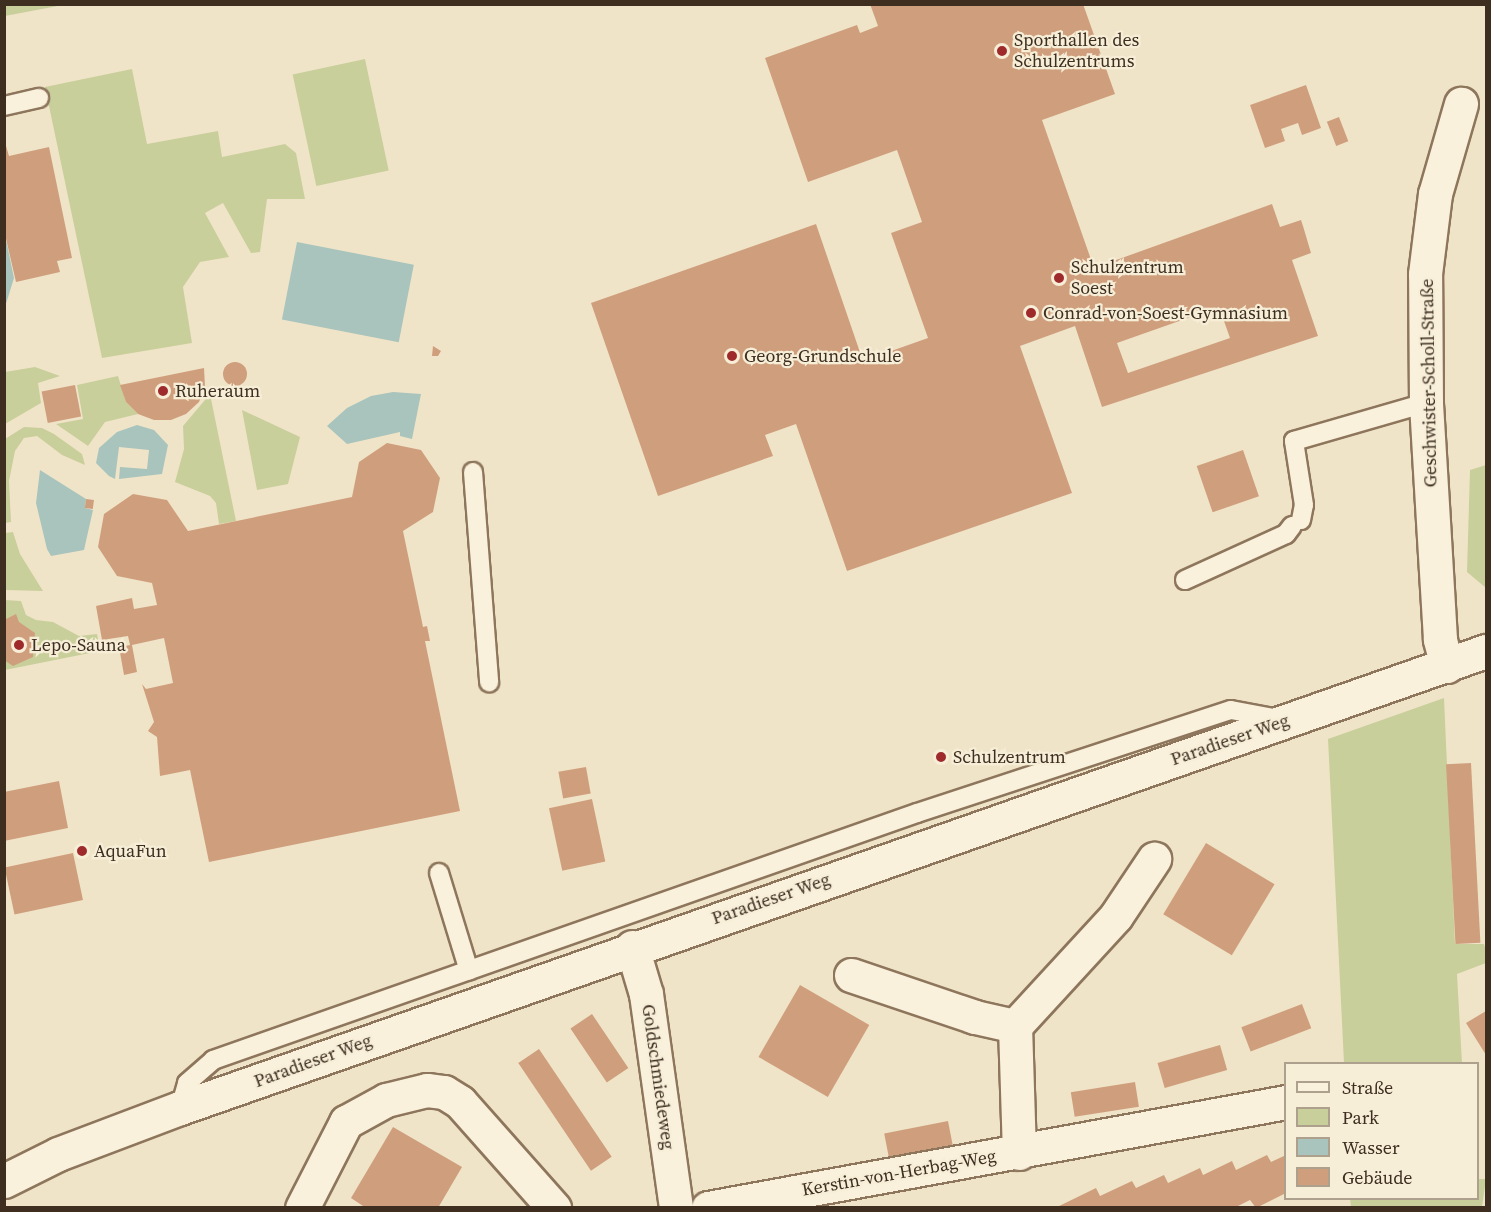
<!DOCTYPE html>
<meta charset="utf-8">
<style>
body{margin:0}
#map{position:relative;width:1491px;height:1212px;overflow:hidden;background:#f0e4c8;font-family:"Source Serif 4",serif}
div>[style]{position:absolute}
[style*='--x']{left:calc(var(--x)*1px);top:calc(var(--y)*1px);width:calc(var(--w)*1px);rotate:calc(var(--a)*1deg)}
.green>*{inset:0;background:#c9cf9b;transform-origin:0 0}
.water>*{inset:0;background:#a9c4bc;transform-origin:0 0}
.building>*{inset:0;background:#cf9f7d;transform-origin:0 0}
.round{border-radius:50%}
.roads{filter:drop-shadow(2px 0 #8d765c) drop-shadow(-2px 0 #8d765c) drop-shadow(0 2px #8d765c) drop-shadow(0 -2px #8d765c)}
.lane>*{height:18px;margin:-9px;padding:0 9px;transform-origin:9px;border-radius:9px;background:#faf1dc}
.street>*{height:33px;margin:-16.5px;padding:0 16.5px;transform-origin:16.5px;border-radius:16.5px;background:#faf1dc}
.secondary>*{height:33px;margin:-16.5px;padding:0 16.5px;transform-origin:16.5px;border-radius:16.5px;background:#faf1dc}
.dots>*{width:16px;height:16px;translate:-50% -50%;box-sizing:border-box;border:3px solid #f7eed8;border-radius:50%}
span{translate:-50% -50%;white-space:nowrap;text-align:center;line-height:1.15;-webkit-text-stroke:4.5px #f7eed8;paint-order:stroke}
.poi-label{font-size:18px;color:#3d2e20}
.left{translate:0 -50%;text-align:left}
.street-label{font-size:18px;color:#3d2e20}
.frame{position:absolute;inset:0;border:6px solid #3d2e20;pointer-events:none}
.legend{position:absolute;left:1284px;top:1062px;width:195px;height:138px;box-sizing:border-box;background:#f7eed8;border:2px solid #ada18e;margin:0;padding:8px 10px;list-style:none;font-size:18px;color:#3d2e20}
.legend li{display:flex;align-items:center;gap:12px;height:30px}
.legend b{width:30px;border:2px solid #ada18e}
</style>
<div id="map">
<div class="green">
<i style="clip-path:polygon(5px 4px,63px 4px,63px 5px,5px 16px)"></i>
<i style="left:365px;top:59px;width:114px;height:74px;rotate:78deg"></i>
<i style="clip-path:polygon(132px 69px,147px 144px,218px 131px,222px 157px,285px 144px,296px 153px,305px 199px,267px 199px,260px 252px,251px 253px,223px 203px,205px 213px,229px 257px,200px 262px,183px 287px,192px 343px,102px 358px,45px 87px)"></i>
<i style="clip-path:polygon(35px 367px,60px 376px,38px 383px,41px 403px,5px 424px,5px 372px)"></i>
<i style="clip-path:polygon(118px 376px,126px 402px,138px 414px,105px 422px,88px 446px,56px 424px,83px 419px,77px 385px)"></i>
<i style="clip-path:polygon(210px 394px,236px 521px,219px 524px,216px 503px,210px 496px,175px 482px,184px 449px,183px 426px)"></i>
<i style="clip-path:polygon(242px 410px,300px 437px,288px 484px,257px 490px)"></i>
<i style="clip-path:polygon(24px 427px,42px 428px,54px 434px,82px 454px,85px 465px,62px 455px,37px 436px,24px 438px,15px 451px,9px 481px,11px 522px,5px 523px,5px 439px)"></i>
<i style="clip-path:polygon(1486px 465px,1486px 588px,1467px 572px,1470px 470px)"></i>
<i style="clip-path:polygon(13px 532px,20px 554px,43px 591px,5px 590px,5px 533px)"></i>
<i style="clip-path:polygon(5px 600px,21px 601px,26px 615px,36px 620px,53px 622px,79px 636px,97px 634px,100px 651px,5px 670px)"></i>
<i style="clip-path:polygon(1444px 698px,1455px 944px,1484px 944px,1486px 951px,1486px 963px,1457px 974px,1462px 1063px,1344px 1063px,1328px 739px)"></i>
<i style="clip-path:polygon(1478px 1179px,1486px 1179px,1482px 1207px,1351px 1207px,1350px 1199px,1478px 1198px)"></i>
</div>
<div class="water">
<i style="clip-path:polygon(4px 230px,14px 278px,5px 307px,4px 307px)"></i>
<i style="left:297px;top:242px;width:119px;height:79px;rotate:11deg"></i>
<i style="clip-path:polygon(393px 392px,421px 394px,412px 439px,400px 436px,400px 432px,347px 444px,327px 426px,347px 408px,371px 396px)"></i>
<i style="clip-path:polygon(137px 425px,154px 430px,168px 445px,162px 474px,119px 479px,120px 467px,147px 469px,149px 450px,119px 447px,115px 479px,109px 476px,96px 463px,99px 448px,117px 432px)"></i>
<i style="clip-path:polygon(40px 470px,86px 499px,85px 508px,93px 510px,84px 550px,51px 556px,47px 549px,36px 503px)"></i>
</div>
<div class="building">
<i style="clip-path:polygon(evenodd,870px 4px,1083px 4px,1115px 94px,1042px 120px,1094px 268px,1272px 204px,1280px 227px,1301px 220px,1303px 226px,1311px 253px,1292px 260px,1318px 336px,1102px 407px,1075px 326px,1020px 346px,1072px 493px,847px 571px,796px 424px,765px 435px,773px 456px,658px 496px,591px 303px,816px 224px,863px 361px,928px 338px,891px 233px,922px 222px,897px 150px,808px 182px,765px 58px,857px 25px,860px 33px,878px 26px,870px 4px,1219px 307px,1230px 338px,1128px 373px,1117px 343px,1219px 307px)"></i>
<i style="clip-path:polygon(1306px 85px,1321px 128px,1302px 135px,1298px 123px,1281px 129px,1285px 141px,1265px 148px,1250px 105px)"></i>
<i style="left:1339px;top:117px;width:26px;height:13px;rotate:69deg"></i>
<i style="clip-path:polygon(4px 139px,9px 156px,49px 147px,72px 258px,57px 261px,60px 272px,16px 282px,4px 230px)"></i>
<i style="clip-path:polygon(433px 346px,441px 351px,438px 356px,432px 356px)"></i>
<i class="round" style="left:223px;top:362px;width:24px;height:24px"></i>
<i style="clip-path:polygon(204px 368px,205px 387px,199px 402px,186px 414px,171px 420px,154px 420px,138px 414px,126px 402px,120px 385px)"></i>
<i style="left:75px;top:385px;width:32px;height:34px;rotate:79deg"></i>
<i style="clip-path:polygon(387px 443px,421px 450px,440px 478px,433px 512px,403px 531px,422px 622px,423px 627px,427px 626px,430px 641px,425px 641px,460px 811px,209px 862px,190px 770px,160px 776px,157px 737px,148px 731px,154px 722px,142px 684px,146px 689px,173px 683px,164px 638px,132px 645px,137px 672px,124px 675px,119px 647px,130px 645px,128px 636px,102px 640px,96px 606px,132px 598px,134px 609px,157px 605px,152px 583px,117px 576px,98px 547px,104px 514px,133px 494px,167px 500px,188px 531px,352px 497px,359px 462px)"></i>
<i style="left:1243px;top:450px;width:49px;height:49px;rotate:71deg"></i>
<i style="left:86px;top:499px;width:8px;height:9px;rotate:7deg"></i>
<i style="clip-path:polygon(16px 614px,19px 622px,35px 633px,33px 657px,13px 666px,4px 660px,4px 620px)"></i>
<i style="left:1471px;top:763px;width:180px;height:25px;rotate:87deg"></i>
<i style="left:586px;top:767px;width:27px;height:28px;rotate:80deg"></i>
<i style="clip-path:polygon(59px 781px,68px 828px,4px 841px,4px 792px)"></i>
<i style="left:592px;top:799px;width:64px;height:44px;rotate:78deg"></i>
<i style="left:1206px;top:843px;width:80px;height:83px;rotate:31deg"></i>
<i style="left:73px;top:853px;width:48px;height:70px;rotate:78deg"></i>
<i style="left:800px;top:985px;width:80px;height:83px;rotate:30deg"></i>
<i style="left:1302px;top:1004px;width:26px;height:65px;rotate:69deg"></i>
<i style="clip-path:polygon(1486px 1011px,1486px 1055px,1466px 1023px)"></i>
<i style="left:592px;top:1014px;width:65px;height:26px;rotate:56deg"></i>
<i style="left:1220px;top:1045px;width:26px;height:65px;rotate:74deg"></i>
<i style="left:539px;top:1049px;width:130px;height:25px;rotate:56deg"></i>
<i style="left:1135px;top:1082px;width:25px;height:65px;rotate:81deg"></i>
<i style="left:948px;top:1121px;width:25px;height:65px;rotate:79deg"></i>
<i style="clip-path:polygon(393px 1127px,462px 1167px,438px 1208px,366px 1208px,351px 1198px)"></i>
<i style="clip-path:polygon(1267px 1155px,1271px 1162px,1286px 1155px,1286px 1193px,1256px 1208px,1250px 1200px,1234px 1208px,1055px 1208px,1096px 1188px,1100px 1196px,1132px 1181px,1136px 1188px,1164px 1175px,1168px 1183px,1200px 1168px,1203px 1175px,1232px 1161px,1236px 1170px)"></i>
</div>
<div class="roads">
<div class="lane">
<i style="--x:4;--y:106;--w:36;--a:-13"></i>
<i style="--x:473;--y:472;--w:211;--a:85.6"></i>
<i style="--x:1301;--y:520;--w:15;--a:-79"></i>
<i style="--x:1304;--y:505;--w:65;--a:-98.9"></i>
<i style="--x:1294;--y:441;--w:137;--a:-16.1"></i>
<i style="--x:1185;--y:580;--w:111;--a:-24.5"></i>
<i style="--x:1286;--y:534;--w:10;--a:-53"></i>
<i style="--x:439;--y:873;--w:102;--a:73"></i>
<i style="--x:180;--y:1108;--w:26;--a:-74"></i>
<i style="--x:187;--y:1083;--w:35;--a:-41"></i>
<i style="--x:213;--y:1060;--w:746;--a:-19.33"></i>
<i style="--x:917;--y:813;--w:330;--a:-18.2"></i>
<i style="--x:1231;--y:710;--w:49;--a:10.6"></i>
</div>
<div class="street">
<i style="--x:1447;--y:666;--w:28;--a:-105"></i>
<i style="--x:1440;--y:639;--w:236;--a:-93.4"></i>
<i style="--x:1426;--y:403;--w:129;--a:-90.4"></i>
<i style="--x:1425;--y:274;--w:81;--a:-82.9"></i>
<i style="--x:1435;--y:194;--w:94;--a:-73.9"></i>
<i style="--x:632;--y:947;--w:49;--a:73.4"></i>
<i style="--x:646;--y:994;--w:216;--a:82"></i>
<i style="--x:851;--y:975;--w:131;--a:18.7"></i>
<i style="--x:975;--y:1017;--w:41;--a:12.7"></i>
<i style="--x:1019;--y:1153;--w:127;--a:-91.8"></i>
<i style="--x:1015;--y:1026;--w:149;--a:-47.4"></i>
<i style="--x:1116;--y:916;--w:69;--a:-56.3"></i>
<i style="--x:302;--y:1208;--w:97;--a:-62.9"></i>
<i style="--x:346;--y:1122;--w:46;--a:-28.8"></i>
<i style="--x:386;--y:1100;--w:42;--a:-13.7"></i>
<i style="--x:427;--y:1090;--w:17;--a:7"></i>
<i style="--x:444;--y:1092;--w:19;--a:32"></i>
<i style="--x:460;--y:1102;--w:142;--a:48.4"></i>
<i style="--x:708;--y:1208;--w:588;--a:-10.39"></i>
</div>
<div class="secondary">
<i style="--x:4;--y:1181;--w:60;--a:-26.6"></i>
<i style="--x:58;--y:1154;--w:130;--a:-20.7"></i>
<i style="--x:180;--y:1108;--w:1384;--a:-19.29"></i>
</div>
</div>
<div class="dots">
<i style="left:1002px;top:51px;background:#9e2a2b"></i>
<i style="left:1059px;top:278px;background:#9e2a2b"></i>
<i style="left:1031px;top:313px;background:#9e2a2b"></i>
<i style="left:732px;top:356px;background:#9e2a2b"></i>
<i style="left:163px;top:391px;background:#9e2a2b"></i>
<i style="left:19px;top:645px;background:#9e2a2b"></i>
<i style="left:941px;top:757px;background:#9e2a2b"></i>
<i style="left:82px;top:851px;background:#9e2a2b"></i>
</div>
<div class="poi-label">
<span class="left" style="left:1014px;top:51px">Sporthallen des<br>Schulzentrums</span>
<span class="left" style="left:1071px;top:278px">Schulzentrum<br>Soest</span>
<span class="left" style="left:1043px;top:313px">Conrad-von-Soest-Gymnasium</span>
<span class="left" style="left:744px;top:356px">Georg-Grundschule</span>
<span class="left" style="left:175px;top:391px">Ruheraum</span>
<span class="left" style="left:31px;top:645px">Lepo-Sauna</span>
<span class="left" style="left:953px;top:757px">Schulzentrum</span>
<span class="left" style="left:94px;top:851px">AquaFun</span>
</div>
<div class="street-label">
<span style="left:1429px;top:383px;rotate:-91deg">Geschwister-Scholl-Straße</span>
<span style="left:1230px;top:740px;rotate:-19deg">Paradieser Weg</span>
<span style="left:771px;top:899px;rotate:-19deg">Paradieser Weg</span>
<span style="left:313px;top:1061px;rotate:-20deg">Paradieser Weg</span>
<span style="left:658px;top:1077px;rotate:82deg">Goldschmiedeweg</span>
<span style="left:899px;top:1173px;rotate:-10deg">Kerstin-von-Herbag-Weg</span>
</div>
<div class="frame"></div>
<ul class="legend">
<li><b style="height:8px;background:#faf1dc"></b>Straße</li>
<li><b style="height:16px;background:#c9cf9b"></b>Park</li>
<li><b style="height:16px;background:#a9c4bc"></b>Wasser</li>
<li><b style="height:16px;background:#cf9f7d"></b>Gebäude</li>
</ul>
</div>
